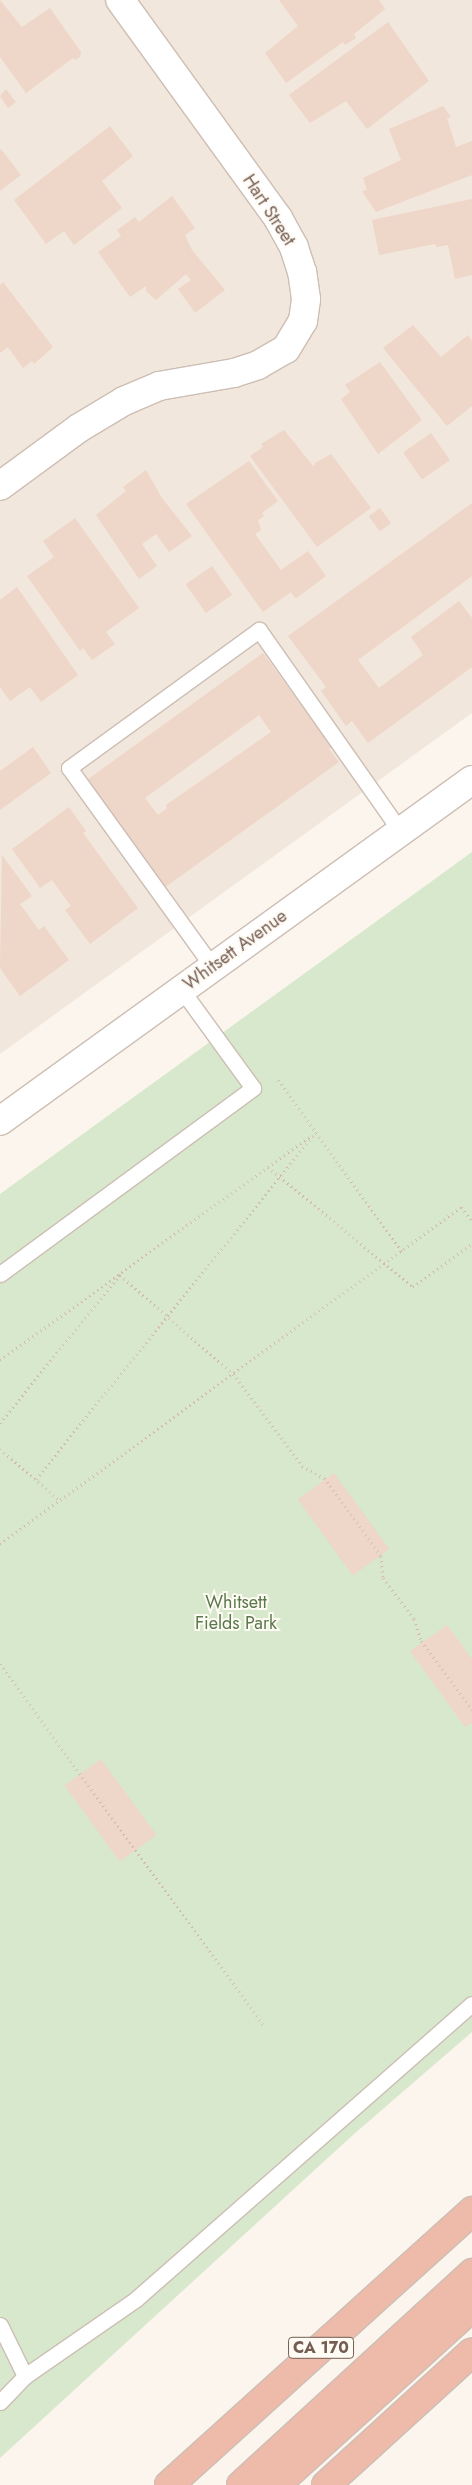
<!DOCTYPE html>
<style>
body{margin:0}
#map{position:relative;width:472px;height:2485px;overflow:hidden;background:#fbf5ed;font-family:Jost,sans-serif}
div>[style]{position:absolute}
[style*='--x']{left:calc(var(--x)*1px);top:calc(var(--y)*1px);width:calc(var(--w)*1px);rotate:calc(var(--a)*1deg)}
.residential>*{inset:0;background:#f2e7dc}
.green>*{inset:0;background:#d8e8cc}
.building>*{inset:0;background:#eed6c8;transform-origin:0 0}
.path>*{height:3px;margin-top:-1.5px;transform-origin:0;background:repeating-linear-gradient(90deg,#d3b9aa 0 1px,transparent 0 5px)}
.roads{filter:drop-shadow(1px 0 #cdbeb4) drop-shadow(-1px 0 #cdbeb4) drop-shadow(0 1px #cdbeb4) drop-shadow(0 -1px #cdbeb4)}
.lane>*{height:15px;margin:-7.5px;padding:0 7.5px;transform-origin:7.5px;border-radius:7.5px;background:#fff}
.street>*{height:28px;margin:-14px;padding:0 14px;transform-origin:14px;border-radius:14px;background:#fff}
.secondary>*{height:28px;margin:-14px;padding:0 14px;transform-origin:14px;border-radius:14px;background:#fff}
.highway>*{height:28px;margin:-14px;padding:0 14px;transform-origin:14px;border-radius:14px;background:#eebbab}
span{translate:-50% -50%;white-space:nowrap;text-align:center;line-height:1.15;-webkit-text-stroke:4px #fefaf4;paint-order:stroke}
.shield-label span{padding:1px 4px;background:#fefaf4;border:1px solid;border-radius:4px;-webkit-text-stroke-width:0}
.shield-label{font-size:16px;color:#755d52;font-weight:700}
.street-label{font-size:18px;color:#755d52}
.park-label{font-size:18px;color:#59794b}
</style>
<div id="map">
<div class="residential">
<i style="clip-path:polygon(0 0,472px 0,472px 713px,0 1054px)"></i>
</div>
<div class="green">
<i style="clip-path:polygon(472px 852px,472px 2032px,354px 2134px,0 2458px,0 1194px)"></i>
</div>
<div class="building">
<i style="clip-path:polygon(0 0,22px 27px,50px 8px,81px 52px,80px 57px,75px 60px,73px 58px,26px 93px,0 57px)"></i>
<i style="clip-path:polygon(279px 0,379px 0,385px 9px,354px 34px,356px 38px,345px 45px,343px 42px,286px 83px,265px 53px,298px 26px)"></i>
<i style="clip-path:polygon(388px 22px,429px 81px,367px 129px,346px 101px,310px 123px,289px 95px)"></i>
<i style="clip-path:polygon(6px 89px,16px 102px,8px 108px,0 96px)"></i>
<i style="clip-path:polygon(443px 106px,451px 117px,447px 118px,456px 147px,472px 141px,472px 175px,376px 212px,362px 191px,367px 190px,363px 178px,401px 160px,389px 129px)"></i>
<i style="clip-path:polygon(110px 126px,133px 156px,102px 181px,122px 208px,74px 245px,64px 231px,46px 244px,14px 200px)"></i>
<i style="clip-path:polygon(1px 149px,21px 175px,0 191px,0 150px)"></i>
<i style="clip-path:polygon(172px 196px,195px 228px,185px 235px,192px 250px,225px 290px,195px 313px,178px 289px,191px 280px,186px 274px,156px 300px,146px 291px,146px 286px,130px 297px,98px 252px,121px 236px,117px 230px,135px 217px,139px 222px)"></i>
<i style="clip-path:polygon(472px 199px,472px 275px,455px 279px,448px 245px,436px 247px,435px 244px,379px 255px,372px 220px)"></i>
<i style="clip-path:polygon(3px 282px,53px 347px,34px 364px,32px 361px,23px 368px,8px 347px,0 353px,0 285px)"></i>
<i style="clip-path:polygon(413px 325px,441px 357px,468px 335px,472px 341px,472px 406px,447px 426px,383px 348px)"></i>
<i style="clip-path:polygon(380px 362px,422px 420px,378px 454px,341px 399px,350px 392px,345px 385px)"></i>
<i style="clip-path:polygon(284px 430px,314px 467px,315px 463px,331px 454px,371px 508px,317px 547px,250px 456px,263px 447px,261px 444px)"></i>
<i style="left:431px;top:433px;width:33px;height:34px;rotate:55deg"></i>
<i style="clip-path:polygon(249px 461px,278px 501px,262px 513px,264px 516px,258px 520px,261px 530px,255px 534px,281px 570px,308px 551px,326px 576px,298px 597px,295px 598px,291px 592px,263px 612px,186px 504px)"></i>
<i style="clip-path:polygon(146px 470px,162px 498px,192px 536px,169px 552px,156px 534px,142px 544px,157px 566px,139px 579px,96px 515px,126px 491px,123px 487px)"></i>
<i style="clip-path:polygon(472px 503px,472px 576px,358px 660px,379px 688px,423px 655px,411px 637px,459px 601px,472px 618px,472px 667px,368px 743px,352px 721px,346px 726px,321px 691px,326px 687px,288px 636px)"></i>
<i style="left:380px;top:508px;width:19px;height:14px;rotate:54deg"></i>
<i style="clip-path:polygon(75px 518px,139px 608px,106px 632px,115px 644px,92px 660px,83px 648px,80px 651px,27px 576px,54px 557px,43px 541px)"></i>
<i style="left:212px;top:566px;width:35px;height:32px;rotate:55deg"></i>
<i style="clip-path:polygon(17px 587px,78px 675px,41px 702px,30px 687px,10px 701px,0 687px,0 600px)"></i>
<i style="clip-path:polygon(evenodd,263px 653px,332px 747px,329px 749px,339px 762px,164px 888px,84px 782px,263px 653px,259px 715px,271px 732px,166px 805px,167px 808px,158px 815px,145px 798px,259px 715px)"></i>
<i style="clip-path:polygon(33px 747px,51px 773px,0 810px,0 771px)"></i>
<i style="clip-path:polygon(69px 807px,86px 831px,83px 833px,138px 908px,90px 944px,65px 910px,71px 906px,52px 880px,40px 888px,12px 849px)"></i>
<i style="clip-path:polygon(2px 855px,32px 896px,20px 904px,39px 930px,44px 926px,69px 960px,20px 996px,0 968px)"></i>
<i style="left:334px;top:1473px;width:94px;height:45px;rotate:54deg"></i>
<i style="clip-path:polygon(447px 1625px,472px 1659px,472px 1723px,465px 1727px,410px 1651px)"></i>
<i style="left:101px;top:1759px;width:94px;height:45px;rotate:54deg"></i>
</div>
<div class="path">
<i style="--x:278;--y:1080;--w:211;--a:54.1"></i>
<i style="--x:268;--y:1167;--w:188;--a:39.6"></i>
<i style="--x:413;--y:1287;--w:73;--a:-36.1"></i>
<i style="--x:0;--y:1360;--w:385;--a:-35.8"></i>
<i style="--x:0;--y:1423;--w:191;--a:-51"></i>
<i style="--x:120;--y:1275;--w:150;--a:41.2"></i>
<i style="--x:233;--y:1374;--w:115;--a:53.1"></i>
<i style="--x:302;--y:1466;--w:25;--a:29"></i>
<i style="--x:324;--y:1478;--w:97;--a:53.8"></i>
<i style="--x:381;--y:1556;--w:22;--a:85"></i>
<i style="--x:383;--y:1578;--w:51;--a:52.9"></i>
<i style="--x:414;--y:1619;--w:23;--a:72"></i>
<i style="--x:421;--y:1641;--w:86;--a:53.5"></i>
<i style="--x:0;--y:1449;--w:79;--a:40.9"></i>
<i style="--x:36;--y:1479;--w:446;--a:-51.1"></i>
<i style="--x:0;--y:1544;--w:571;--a:-36.17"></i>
<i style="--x:461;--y:1207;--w:18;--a:52"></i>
<i style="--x:0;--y:1664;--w:450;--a:53.9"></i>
</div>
<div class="roads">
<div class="lane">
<i style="--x:212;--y:966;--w:244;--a:-125.8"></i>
<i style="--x:69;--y:768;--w:235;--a:-36"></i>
<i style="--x:259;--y:630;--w:247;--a:54.9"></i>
<i style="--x:0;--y:1274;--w:314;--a:-36.3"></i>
<i style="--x:253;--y:1088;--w:122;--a:-126"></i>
<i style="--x:0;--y:2325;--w:57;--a:63.9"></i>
<i style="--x:0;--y:2402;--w:36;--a:-46"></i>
<i style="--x:25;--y:2376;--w:135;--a:-34.7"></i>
<i style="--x:136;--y:2299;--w:447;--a:-41.3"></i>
</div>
<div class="street">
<i style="--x:0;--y:486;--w:98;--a:-36.3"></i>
<i style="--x:79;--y:428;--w:52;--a:-31"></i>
<i style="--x:124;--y:401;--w:38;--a:-23"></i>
<i style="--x:159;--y:386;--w:76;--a:-9.8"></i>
<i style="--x:234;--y:373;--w:25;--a:-18"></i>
<i style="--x:258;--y:365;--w:32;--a:-30"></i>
<i style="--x:286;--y:349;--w:33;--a:-59"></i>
<i style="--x:303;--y:321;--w:22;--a:-82"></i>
<i style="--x:306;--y:299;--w:27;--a:-98"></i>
<i style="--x:302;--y:272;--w:26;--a:-108"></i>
<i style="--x:294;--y:247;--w:33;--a:-119"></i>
<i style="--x:278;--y:218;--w:269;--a:-125.9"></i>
</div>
<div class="secondary">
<i style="--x:0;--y:1121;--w:582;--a:-35.85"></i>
</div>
<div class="highway">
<i style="--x:169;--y:2485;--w:409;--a:-42.1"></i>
<i style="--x:241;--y:2485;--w:314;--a:-42.5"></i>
<i style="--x:276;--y:2485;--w:265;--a:-42.2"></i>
<i style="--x:326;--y:2485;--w:197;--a:-42.3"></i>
</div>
</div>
<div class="shield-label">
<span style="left:321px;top:2348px">CA 170</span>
</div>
<div class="street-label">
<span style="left:269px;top:210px;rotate:57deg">Hart Street</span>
<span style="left:235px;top:950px;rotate:-36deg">Whitsett Avenue</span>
</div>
<div class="park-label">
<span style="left:236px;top:1613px">Whitsett<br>Fields Park</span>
</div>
</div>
